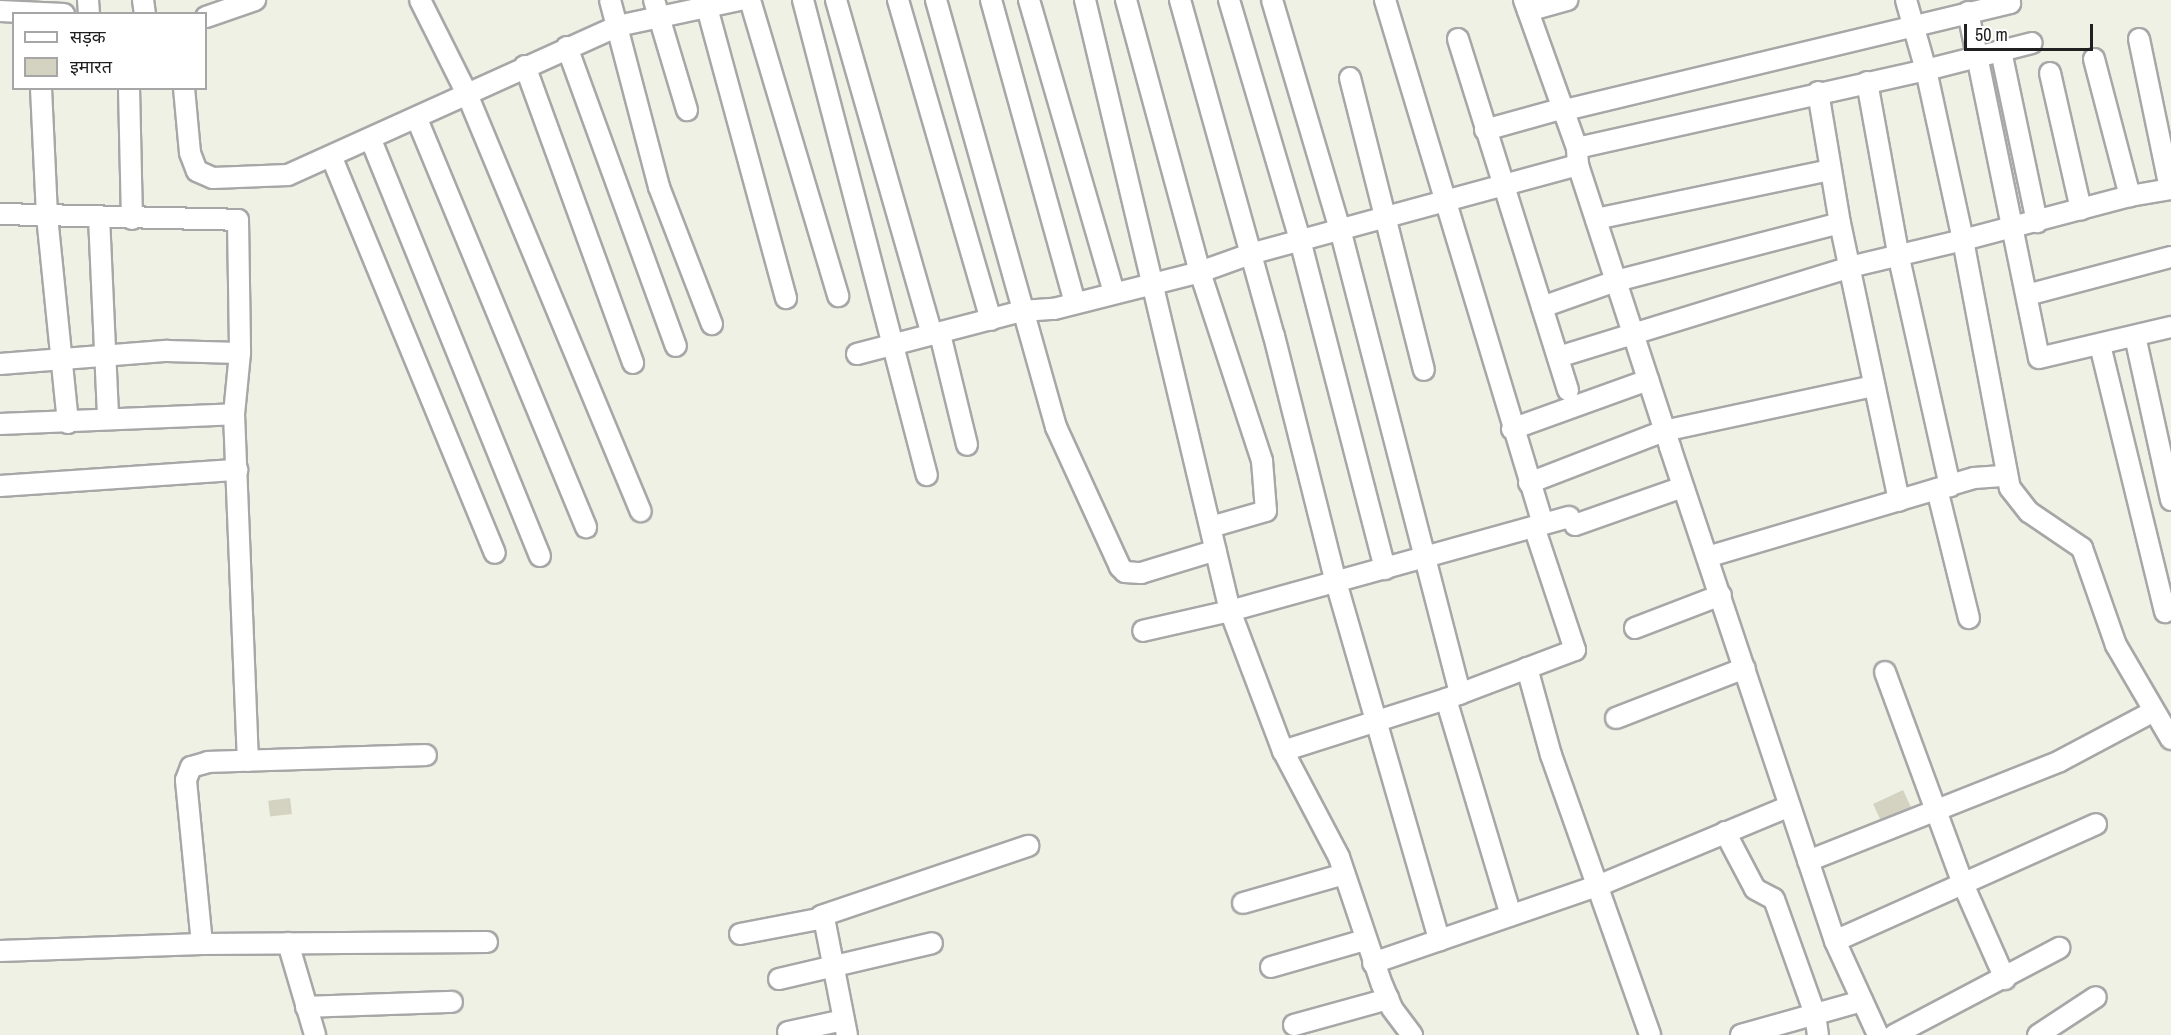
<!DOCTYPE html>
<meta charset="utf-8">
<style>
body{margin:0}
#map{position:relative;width:2171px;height:1035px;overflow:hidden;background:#eff1e5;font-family:"Archivo Narrow","Noto Sans Devanagari",sans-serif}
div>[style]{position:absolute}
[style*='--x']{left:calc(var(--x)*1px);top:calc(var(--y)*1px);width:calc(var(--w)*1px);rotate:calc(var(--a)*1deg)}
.building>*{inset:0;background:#d4d3c2;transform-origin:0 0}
.roads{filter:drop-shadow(2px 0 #a7a7a7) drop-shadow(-2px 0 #a7a7a7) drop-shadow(0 2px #a7a7a7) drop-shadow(0 -2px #a7a7a7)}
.street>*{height:20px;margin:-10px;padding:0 10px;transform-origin:10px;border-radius:10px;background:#fff}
span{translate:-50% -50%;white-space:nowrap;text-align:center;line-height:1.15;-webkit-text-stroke:4.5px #fff;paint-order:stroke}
.legend{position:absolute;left:12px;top:12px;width:195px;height:78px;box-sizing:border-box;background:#fff;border:2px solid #a6a6a6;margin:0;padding:8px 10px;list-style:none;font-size:18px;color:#202020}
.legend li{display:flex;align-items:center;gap:12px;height:30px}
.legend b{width:30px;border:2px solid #a6a6a6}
.scale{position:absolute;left:1964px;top:24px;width:129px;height:27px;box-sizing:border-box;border:3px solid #202020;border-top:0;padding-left:8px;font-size:18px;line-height:21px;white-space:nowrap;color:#202020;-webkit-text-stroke:4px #fff;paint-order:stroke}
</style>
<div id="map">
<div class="building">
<i style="left:1903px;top:790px;width:19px;height:33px;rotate:65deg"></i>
<i style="left:290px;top:798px;width:16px;height:22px;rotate:83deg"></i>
</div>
<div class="roads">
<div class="street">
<i style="--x:88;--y:0;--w:14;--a:86"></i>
<i style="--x:143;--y:0;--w:14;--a:82"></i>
<i style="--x:420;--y:0;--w:105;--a:63.4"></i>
<i style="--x:467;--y:94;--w:452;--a:67.4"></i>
<i style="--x:610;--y:0;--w:193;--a:75.3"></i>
<i style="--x:659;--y:187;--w:147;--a:68.9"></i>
<i style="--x:654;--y:0;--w:115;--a:73.3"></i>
<i style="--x:705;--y:0;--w:309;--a:74.8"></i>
<i style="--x:750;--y:0;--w:309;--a:73.4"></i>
<i style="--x:803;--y:0;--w:491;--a:75.4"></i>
<i style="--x:836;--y:0;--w:348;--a:74"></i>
<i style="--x:898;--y:0;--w:333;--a:73.8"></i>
<i style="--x:936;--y:0;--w:444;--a:74.3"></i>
<i style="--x:1056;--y:427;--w:154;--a:65.4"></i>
<i style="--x:1120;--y:567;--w:7;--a:45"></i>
<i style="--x:1125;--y:572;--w:16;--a:4"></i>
<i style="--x:1141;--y:573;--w:78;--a:-17"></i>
<i style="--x:991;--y:0;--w:314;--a:74.5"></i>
<i style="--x:1029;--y:0;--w:304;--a:73.8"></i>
<i style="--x:1085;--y:0;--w:628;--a:76.65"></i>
<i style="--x:1230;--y:611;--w:89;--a:167.1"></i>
<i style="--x:1126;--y:0;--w:282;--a:74.8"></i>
<i style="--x:1200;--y:272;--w:199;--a:71.8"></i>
<i style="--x:1262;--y:461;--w:50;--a:85.4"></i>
<i style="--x:1266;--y:511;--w:57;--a:163.8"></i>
<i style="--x:1180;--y:0;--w:349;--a:74.4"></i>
<i style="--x:1274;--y:336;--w:254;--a:75.9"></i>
<i style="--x:1336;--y:582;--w:373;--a:73.9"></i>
<i style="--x:1229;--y:0;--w:250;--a:73.5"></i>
<i style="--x:1300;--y:240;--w:340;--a:75.5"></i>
<i style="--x:1272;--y:0;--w:239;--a:73.5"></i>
<i style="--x:1340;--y:229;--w:480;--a:75.5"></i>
<i style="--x:1385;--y:0;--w:547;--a:73.22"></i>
<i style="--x:1524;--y:0;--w:157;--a:70.3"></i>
<i style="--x:1577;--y:148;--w:17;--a:87"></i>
<i style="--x:1578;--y:165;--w:297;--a:71.9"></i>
<i style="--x:1670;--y:447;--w:521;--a:71.53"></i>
<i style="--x:1835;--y:941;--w:103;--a:65.4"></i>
<i style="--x:1906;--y:0;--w:73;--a:74.1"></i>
<i style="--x:1926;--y:70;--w:109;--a:-14.3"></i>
<i style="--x:0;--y:11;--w:64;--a:2.7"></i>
<i style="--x:1528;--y:11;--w:41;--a:-15.8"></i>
<i style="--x:1968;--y:12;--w:353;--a:78.4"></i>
<i style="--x:2039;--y:358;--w:136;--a:-13.2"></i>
<i style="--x:206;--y:17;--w:52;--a:-19.1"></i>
<i style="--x:1458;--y:39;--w:368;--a:72.6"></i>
<i style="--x:2139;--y:39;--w:153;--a:78.3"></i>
<i style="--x:567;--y:47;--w:318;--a:70"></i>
<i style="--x:2001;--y:51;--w:175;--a:78.1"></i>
<i style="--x:2094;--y:59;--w:142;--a:75.3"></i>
<i style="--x:525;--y:66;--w:316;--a:70"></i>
<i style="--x:2050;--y:73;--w:140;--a:77.2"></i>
<i style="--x:1350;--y:78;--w:301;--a:75.8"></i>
<i style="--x:1867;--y:82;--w:179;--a:79.7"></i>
<i style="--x:1899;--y:258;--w:234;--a:77.4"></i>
<i style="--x:41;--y:88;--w:128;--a:87.3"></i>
<i style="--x:47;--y:216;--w:208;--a:84.2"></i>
<i style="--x:129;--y:88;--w:131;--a:88.7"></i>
<i style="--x:184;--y:88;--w:65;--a:84.7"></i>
<i style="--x:190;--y:153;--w:19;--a:69"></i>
<i style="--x:197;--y:171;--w:17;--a:24"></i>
<i style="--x:213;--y:178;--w:75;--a:-2.3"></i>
<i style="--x:288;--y:175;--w:362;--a:-24.3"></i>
<i style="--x:618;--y:26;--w:124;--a:-12.1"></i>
<i style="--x:1818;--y:92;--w:133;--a:80.5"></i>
<i style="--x:1840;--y:223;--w:284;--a:78"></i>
<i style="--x:1561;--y:111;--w:462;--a:-13.5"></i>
<i style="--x:2010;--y:3;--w:3;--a:-108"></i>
<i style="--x:417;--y:119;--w:442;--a:67.5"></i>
<i style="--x:1485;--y:130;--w:78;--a:-15.6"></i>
<i style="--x:371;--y:140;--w:449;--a:67.9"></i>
<i style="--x:1577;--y:148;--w:358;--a:-12.6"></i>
<i style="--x:1926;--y:70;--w:174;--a:77.7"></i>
<i style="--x:1963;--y:240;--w:173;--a:-14.8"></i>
<i style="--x:2130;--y:196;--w:42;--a:-9.7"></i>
<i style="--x:332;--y:158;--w:427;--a:67.6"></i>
<i style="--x:0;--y:214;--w:238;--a:1.4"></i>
<i style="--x:238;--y:220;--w:133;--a:89.1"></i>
<i style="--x:240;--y:353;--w:61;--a:95.6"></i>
<i style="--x:234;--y:414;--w:347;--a:87.7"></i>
<i style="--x:99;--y:217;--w:202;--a:87.4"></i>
<i style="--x:1596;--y:219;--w:239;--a:-11.8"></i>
<i style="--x:2027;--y:295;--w:149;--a:-14.8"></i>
<i style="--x:1542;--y:307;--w:78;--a:-19.4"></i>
<i style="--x:1616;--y:281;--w:231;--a:-14.5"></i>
<i style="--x:940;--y:334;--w:114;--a:76.3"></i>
<i style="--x:2135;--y:336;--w:168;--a:77.6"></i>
<i style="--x:2100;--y:345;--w:275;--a:76.3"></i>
<i style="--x:857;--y:354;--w:171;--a:-14.6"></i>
<i style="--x:1022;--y:311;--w:32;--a:-4"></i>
<i style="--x:1054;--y:309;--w:151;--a:-14.2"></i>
<i style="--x:1200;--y:272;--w:53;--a:-19.8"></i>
<i style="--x:1250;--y:254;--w:340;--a:-15.2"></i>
<i style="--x:1558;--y:357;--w:306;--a:-17.1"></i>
<i style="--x:1850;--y:267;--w:116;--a:-13.4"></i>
<i style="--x:1963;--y:240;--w:252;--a:79.3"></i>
<i style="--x:2010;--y:488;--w:31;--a:52"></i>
<i style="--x:2029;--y:512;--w:64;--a:34.2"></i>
<i style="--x:2082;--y:548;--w:103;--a:70.7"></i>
<i style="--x:2116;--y:645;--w:109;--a:59.7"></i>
<i style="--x:0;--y:364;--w:168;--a:-4.5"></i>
<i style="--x:167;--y:351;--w:73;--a:1.6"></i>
<i style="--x:0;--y:424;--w:234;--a:-2.4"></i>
<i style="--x:1512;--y:429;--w:145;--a:-19.8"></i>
<i style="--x:1529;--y:483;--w:145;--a:-21.1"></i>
<i style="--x:1664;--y:431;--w:215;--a:-12.1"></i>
<i style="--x:0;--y:486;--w:238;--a:-3.9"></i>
<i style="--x:1937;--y:489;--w:133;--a:76.1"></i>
<i style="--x:1575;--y:525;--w:114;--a:-19.4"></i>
<i style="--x:1707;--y:557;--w:278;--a:-16.5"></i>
<i style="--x:1974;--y:478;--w:32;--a:-4"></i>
<i style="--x:1635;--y:628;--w:92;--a:-21"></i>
<i style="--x:1527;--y:668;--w:90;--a:74.6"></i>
<i style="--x:1551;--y:755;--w:297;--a:70.5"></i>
<i style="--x:1885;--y:672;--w:226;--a:69.8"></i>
<i style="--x:1963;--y:884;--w:104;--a:66.1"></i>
<i style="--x:1446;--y:699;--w:226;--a:73.3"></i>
<i style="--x:1616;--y:718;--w:138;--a:-21.2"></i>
<i style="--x:1283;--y:751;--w:171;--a:-17.7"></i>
<i style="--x:1446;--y:699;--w:138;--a:-20.8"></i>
<i style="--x:1575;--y:650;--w:130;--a:-108.4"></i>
<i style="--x:1725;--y:832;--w:64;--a:62.2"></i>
<i style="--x:1755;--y:889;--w:21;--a:28"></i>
<i style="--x:1774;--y:899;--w:122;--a:70.4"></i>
<i style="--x:1815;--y:1014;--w:21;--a:82"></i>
<i style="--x:1808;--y:861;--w:271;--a:-21.6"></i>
<i style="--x:2060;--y:761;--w:104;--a:-28"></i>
<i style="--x:1243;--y:903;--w:105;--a:-16"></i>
<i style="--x:821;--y:916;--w:219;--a:-18.7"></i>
<i style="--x:740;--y:934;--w:86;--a:-10.8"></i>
<i style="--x:824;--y:918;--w:119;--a:78.9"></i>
<i style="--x:1835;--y:941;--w:286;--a:-24.1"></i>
<i style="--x:288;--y:943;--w:96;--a:73.6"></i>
<i style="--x:202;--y:944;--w:165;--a:-95.6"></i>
<i style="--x:186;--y:780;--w:14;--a:-69"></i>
<i style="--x:191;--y:767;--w:18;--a:-16"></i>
<i style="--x:208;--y:762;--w:218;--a:-1.8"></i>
<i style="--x:0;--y:951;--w:202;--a:-2"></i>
<i style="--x:202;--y:944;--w:285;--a:-0.4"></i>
<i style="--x:1373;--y:963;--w:245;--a:-19"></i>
<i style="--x:1605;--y:883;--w:200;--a:-22.6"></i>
<i style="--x:1271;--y:967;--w:98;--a:-16"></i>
<i style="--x:779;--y:979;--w:157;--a:-13.2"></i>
<i style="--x:306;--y:1007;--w:146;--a:-2"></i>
<i style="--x:1294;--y:1025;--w:98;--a:-15.5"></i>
<i style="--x:788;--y:1032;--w:57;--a:-12.1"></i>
<i style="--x:1412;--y:1035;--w:34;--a:-127"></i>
<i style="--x:1392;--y:1008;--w:25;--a:-113"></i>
<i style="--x:1382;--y:985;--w:135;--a:-108.6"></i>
<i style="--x:1339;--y:857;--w:120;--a:-117.8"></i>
<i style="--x:1283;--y:751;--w:150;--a:-110.7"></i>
<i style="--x:1230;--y:611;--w:352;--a:-15.5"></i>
<i style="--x:1741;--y:1035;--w:126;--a:-15.7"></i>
<i style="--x:1894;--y:1035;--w:187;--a:-27.8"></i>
<i style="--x:2038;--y:1035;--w:69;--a:-33.2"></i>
</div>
</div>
<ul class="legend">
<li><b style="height:8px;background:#fff"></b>सड़क</li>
<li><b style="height:16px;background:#d4d3c2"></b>इमारत</li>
</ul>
<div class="scale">50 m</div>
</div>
